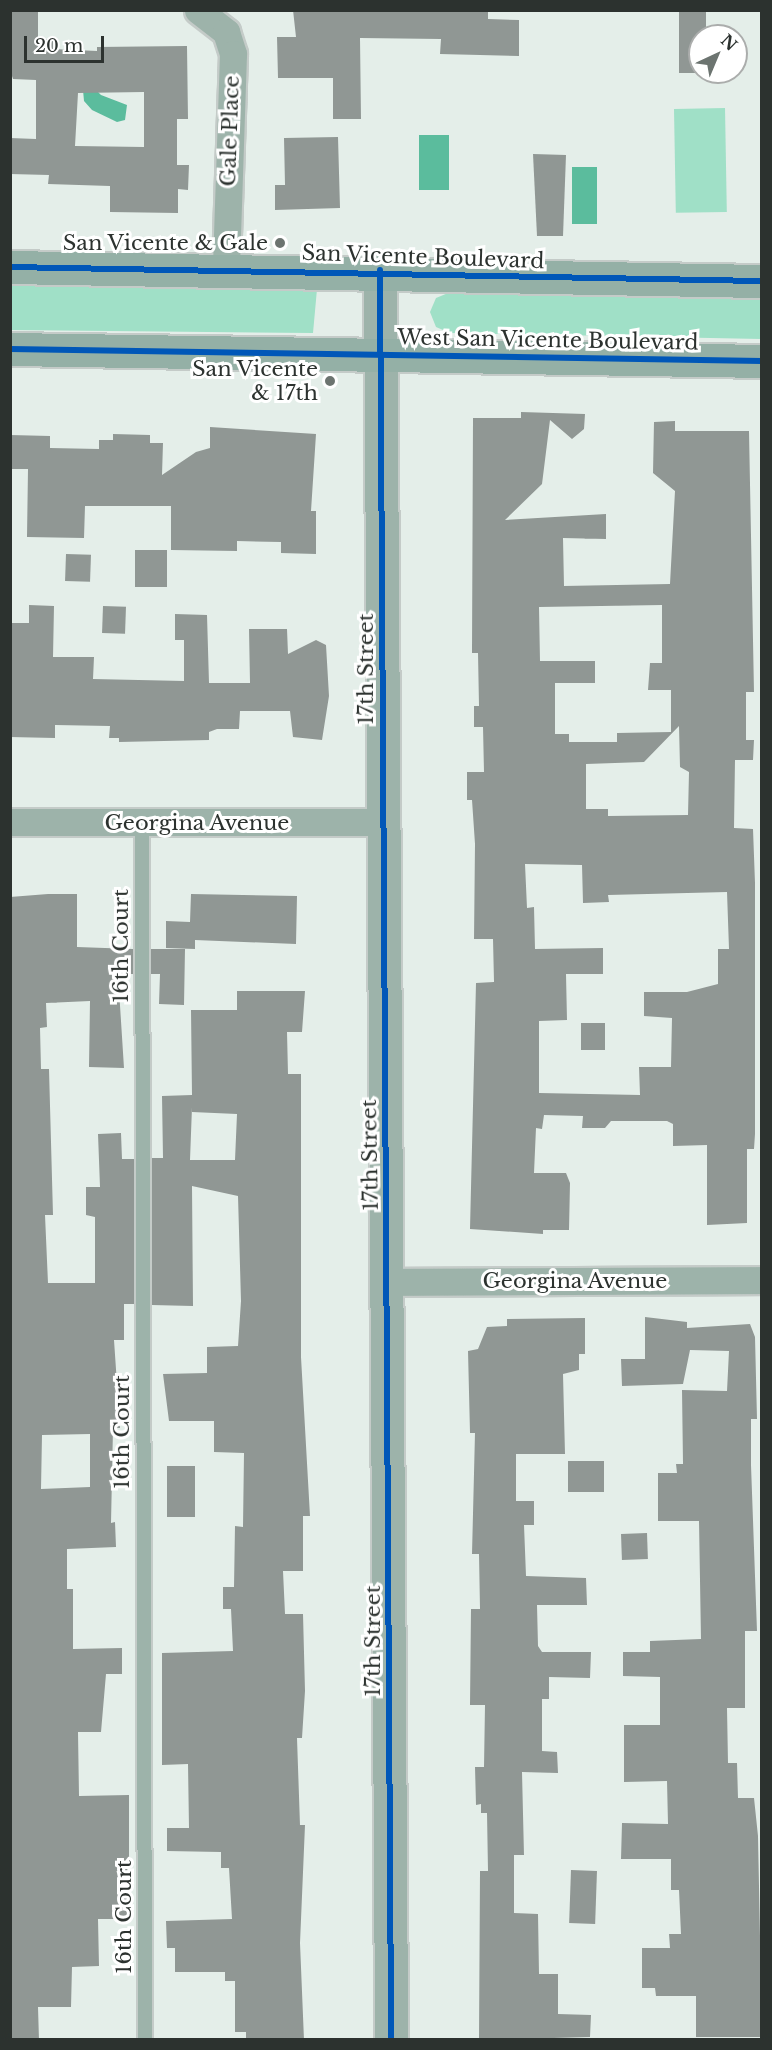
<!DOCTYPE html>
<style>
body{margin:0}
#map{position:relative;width:772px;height:2050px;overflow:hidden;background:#e4eee9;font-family:"Libre Baskerville",serif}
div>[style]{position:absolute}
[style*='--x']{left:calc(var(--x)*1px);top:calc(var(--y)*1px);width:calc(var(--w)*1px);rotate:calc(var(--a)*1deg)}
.green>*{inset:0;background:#a0e0c7;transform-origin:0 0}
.water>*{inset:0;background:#5bbc9d;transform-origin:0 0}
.building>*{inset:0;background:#909794;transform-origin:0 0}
.roads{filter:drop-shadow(2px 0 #c4cbc8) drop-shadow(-2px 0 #c4cbc8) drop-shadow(0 2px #c4cbc8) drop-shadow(0 -2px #c4cbc8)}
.service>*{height:14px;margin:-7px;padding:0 7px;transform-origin:7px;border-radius:7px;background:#9db3aa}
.minor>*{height:27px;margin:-13.5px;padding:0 13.5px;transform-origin:13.5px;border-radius:13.5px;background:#9db3aa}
.tertiary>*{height:33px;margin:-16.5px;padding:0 16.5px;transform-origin:16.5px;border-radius:16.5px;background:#9db3aa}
.secondary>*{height:33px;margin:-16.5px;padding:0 16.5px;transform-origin:16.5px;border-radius:16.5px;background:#94b0a6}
.cycleway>*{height:6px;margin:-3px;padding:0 3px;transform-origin:3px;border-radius:3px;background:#0057b8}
.dots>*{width:16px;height:16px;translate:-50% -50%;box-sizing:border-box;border:3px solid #fff;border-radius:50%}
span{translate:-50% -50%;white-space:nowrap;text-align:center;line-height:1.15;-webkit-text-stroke:6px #fff;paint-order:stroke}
.street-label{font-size:21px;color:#2c322f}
.poi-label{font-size:21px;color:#2c322f}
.right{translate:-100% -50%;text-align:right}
.frame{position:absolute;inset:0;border:12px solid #2c322f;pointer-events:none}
.north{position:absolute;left:688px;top:24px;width:60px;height:60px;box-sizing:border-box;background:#fff;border:2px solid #abadac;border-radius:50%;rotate:44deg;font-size:16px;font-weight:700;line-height:24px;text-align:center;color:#2c322f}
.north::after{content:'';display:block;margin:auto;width:21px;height:27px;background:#6c7470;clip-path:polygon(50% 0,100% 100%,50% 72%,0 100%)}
.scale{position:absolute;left:24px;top:36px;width:80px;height:27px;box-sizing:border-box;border:3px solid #2c322f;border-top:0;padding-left:8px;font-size:18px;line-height:21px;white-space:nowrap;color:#2c322f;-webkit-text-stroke:4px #fff;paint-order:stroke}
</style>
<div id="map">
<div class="green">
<i style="left:725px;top:108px;width:104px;height:51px;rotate:89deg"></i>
<i style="clip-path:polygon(11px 284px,310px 288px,317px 289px,313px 333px,11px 330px)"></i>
<i style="clip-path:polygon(453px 291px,761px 294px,761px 339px,450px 333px,436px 327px,430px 312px,436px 298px)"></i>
</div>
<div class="water">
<i style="clip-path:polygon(90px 84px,101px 95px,127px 105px,125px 120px,117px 122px,92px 110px,84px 101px,83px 90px)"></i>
<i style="left:419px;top:135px;width:30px;height:55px"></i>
<i style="left:572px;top:167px;width:25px;height:57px"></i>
</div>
<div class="building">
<i style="clip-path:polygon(evenodd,11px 10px,38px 10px,38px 39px,53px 39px,53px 49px,97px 51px,97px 47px,187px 46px,188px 119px,177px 119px,177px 165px,189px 165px,188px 190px,178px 189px,178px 213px,110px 212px,110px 186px,48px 184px,49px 175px,10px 174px,10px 138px,36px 139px,36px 80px,13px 79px,11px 73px,11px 10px,144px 92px,144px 147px,75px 146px,78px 93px,144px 92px)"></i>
<i style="clip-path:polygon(293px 10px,488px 10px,488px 19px,519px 20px,519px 56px,440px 54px,441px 39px,360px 38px,361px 119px,333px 119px,333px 78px,278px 78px,277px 37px,296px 37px)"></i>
<i style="clip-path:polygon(706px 10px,706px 36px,700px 36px,700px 72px,706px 73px,679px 73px,679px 11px)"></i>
<i style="clip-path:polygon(338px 137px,340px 208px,275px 210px,275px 185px,285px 185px,284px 138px)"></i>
<i style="clip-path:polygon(533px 154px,566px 155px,563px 236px,537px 236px)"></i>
<i style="clip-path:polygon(evenodd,521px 412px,585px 414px,584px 429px,572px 439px,550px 420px,542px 484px,505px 520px,606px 514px,606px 539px,563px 538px,564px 586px,670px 584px,675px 491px,653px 473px,654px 422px,675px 421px,675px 431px,749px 431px,754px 692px,746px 692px,746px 740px,754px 740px,753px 760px,735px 760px,734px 828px,753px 829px,755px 883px,755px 1134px,754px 1149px,747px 1149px,747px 1223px,707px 1225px,707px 1145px,673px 1146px,673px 1124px,667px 1121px,611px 1121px,605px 1128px,582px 1128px,583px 1116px,544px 1115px,542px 1129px,536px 1128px,534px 1173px,566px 1173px,570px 1183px,569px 1230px,543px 1230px,543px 1234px,470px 1229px,476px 983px,494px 982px,493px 939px,474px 939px,475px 844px,472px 800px,467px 800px,467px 772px,484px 772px,483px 727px,474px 727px,474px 706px,479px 706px,478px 653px,472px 653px,473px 418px,521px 418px,521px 412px,662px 605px,662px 663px,650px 663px,648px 690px,671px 690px,671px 732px,617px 733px,617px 742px,569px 742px,569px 734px,555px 734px,555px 683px,595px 683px,595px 661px,540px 661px,539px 607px,662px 605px,521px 412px,679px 726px,680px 767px,689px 772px,688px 815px,608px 816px,608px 809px,586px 809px,586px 764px,644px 762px,679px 726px,521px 412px,525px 864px,582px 865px,583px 903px,609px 902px,608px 895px,727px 892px,729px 949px,718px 949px,718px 984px,687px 992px,644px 992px,644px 1016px,672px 1018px,671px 1067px,639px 1067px,640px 1095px,539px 1093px,539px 1021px,567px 1020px,566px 974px,603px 974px,603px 948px,535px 949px,534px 907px,527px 908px,525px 864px)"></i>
<i style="clip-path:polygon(210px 427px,316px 434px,311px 511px,316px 511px,316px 554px,281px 553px,281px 542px,237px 541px,237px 551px,171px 550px,171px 506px,85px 506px,84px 538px,27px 537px,28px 469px,10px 469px,10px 435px,50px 436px,50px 448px,99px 449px,99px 440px,113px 440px,113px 434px,150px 435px,150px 443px,163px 443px,162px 475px,196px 452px,210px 448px)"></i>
<i style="left:135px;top:550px;width:32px;height:37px"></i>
<i style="left:66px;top:554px;width:25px;height:27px;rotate:2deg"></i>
<i style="clip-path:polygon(29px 605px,54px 606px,53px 657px,94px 657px,93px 679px,184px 681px,184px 640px,175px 640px,175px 614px,207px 615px,209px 683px,250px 683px,249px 629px,287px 629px,288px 654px,316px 640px,326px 645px,329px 696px,322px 740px,293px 737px,290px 711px,240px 711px,239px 729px,217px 729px,209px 732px,209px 740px,119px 742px,119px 738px,109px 738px,110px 726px,55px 725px,55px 738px,10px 737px,10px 623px,29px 623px)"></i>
<i style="left:103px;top:606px;width:23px;height:27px;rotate:2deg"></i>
<i style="clip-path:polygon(evenodd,48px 894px,77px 894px,77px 947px,133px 949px,133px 974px,118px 974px,124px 1068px,89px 1067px,90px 1001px,46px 1003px,47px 1027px,40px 1028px,41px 1069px,49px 1069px,53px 1215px,45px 1215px,48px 1283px,95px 1283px,95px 1217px,86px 1215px,86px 1187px,100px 1187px,98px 1134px,121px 1133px,122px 1159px,134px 1159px,134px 1304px,124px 1304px,124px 1340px,114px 1340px,120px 1428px,113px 1428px,111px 1523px,115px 1522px,116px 1547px,67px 1549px,67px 1589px,73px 1589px,73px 1649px,122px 1648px,122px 1674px,106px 1674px,101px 1732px,78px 1732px,79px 1796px,129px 1795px,129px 1919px,98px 1919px,99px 1966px,72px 1967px,71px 2007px,38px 2007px,39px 2040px,10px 2040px,10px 897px,48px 894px,90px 1434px,90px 1487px,41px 1489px,42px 1435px,90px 1434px)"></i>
<i style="clip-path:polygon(191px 894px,297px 896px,296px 944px,195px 940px,195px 949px,166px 948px,166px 921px,190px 922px)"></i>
<i style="clip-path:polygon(151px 949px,185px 949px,184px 1005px,159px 1004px,160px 974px,151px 974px)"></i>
<i style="clip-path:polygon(evenodd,237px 991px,305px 991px,302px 1032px,287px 1032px,288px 1074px,301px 1074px,301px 1357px,310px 1516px,303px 1516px,303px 1571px,283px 1571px,285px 1614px,303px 1614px,305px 1691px,302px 1738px,297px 1738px,300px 1825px,305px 1825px,300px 1943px,304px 2040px,246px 2040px,246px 2032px,235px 2032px,235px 1981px,225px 1981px,225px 1972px,175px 1972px,175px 1948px,167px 1948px,166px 1921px,232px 1919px,229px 1868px,221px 1868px,221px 1852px,167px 1851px,167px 1828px,189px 1828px,188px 1764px,162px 1765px,162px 1653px,233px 1651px,231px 1609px,223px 1609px,223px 1587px,234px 1587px,235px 1526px,243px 1527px,244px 1453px,214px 1452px,214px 1421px,169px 1421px,163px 1374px,207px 1373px,207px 1347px,238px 1346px,241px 1301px,238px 1196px,192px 1186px,193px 1306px,152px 1305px,152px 1158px,163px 1158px,162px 1096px,192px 1095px,191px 1010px,237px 1010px,237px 991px,192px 1107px,192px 1112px,237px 1114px,235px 1160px,190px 1160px,192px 1107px)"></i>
<i style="left:581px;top:1023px;width:24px;height:27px"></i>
<i style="clip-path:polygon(645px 1317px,687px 1322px,687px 1328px,750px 1324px,755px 1337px,757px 1419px,751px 1419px,751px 1465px,757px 1631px,745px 1631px,745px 1708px,727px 1708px,728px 1763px,737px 1763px,738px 1798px,754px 1798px,758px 1836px,762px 2037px,696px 2037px,696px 1996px,656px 1996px,655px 1988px,642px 1988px,642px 1948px,670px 1948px,669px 1934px,681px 1934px,679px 1890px,671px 1890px,671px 1859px,621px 1859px,622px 1823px,668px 1824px,667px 1781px,624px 1782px,624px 1725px,660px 1725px,660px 1677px,623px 1676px,623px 1652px,650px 1652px,650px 1641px,701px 1639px,699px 1521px,658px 1521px,658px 1473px,677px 1473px,676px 1464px,683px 1464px,682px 1390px,727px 1391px,729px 1351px,690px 1350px,683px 1384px,622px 1386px,621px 1359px,645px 1359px)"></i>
<i style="clip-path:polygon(585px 1318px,585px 1354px,579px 1354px,579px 1370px,563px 1374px,565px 1454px,516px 1454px,516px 1501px,534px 1501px,534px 1525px,524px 1525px,526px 1576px,586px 1578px,587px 1605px,537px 1605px,538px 1646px,542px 1652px,591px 1652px,590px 1678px,549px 1677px,549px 1699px,542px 1699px,542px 1751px,557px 1752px,558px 1773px,522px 1772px,524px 1855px,514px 1855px,514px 1913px,538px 1914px,539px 1974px,558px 1974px,558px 2014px,591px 2015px,590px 2037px,479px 2040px,480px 1871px,488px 1871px,487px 1813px,481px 1813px,481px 1804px,476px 1805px,475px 1767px,484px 1767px,485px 1705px,470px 1705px,471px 1609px,480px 1609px,479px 1554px,472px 1554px,475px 1433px,470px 1433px,468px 1351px,478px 1349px,487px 1327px,507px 1326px,507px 1319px)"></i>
<i style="left:568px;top:1461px;width:36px;height:31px"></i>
<i style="left:167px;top:1466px;width:28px;height:51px"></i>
<i style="left:647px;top:1533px;width:26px;height:26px;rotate:88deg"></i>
<i style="left:571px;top:1870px;width:26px;height:53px;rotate:2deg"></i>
</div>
<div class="roads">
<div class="service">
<i style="--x:142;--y:823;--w:1217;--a:89.86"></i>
</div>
<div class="minor">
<i style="--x:198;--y:10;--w:36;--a:38"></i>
<i style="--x:226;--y:32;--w:23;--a:72"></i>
<i style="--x:233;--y:54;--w:213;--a:91.9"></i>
<i style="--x:10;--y:822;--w:373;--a:0"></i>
<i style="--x:388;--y:1282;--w:374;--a:-0.3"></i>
</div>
<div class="tertiary">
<i style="--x:380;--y:270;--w:1770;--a:89.64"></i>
</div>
<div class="secondary">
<i style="--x:10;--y:267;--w:752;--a:1.07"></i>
<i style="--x:10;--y:349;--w:752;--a:0.91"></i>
</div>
</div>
<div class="cycleway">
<i style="--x:10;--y:267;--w:752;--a:1.07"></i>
<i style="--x:380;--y:270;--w:1770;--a:89.64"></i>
<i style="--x:10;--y:349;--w:752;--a:0.91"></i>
</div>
<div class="dots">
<i style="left:280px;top:243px;background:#6c7470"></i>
<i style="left:330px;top:381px;background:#6c7470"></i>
</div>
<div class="street-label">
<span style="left:230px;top:131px;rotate:-88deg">Gale Place</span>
<span style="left:423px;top:257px;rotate:2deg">San Vicente Boulevard</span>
<span style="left:548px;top:340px;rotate:1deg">West San Vicente Boulevard</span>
<span style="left:366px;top:669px;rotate:-90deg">17th Street</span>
<span style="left:197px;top:823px">Georgina Avenue</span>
<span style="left:121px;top:946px;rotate:-90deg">16th Court</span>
<span style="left:370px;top:1155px;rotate:-91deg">17th Street</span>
<span style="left:575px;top:1281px">Georgina Avenue</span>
<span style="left:122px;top:1432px;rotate:-90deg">16th Court</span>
<span style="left:373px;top:1641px;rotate:-90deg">17th Street</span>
<span style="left:124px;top:1917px;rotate:-90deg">16th Court</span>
</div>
<div class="poi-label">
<span class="right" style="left:268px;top:243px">San Vicente &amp; Gale</span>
<span class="right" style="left:318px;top:381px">San Vicente<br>&amp; 17th</span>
</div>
<div class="frame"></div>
<div class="north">N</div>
<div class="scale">20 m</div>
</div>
